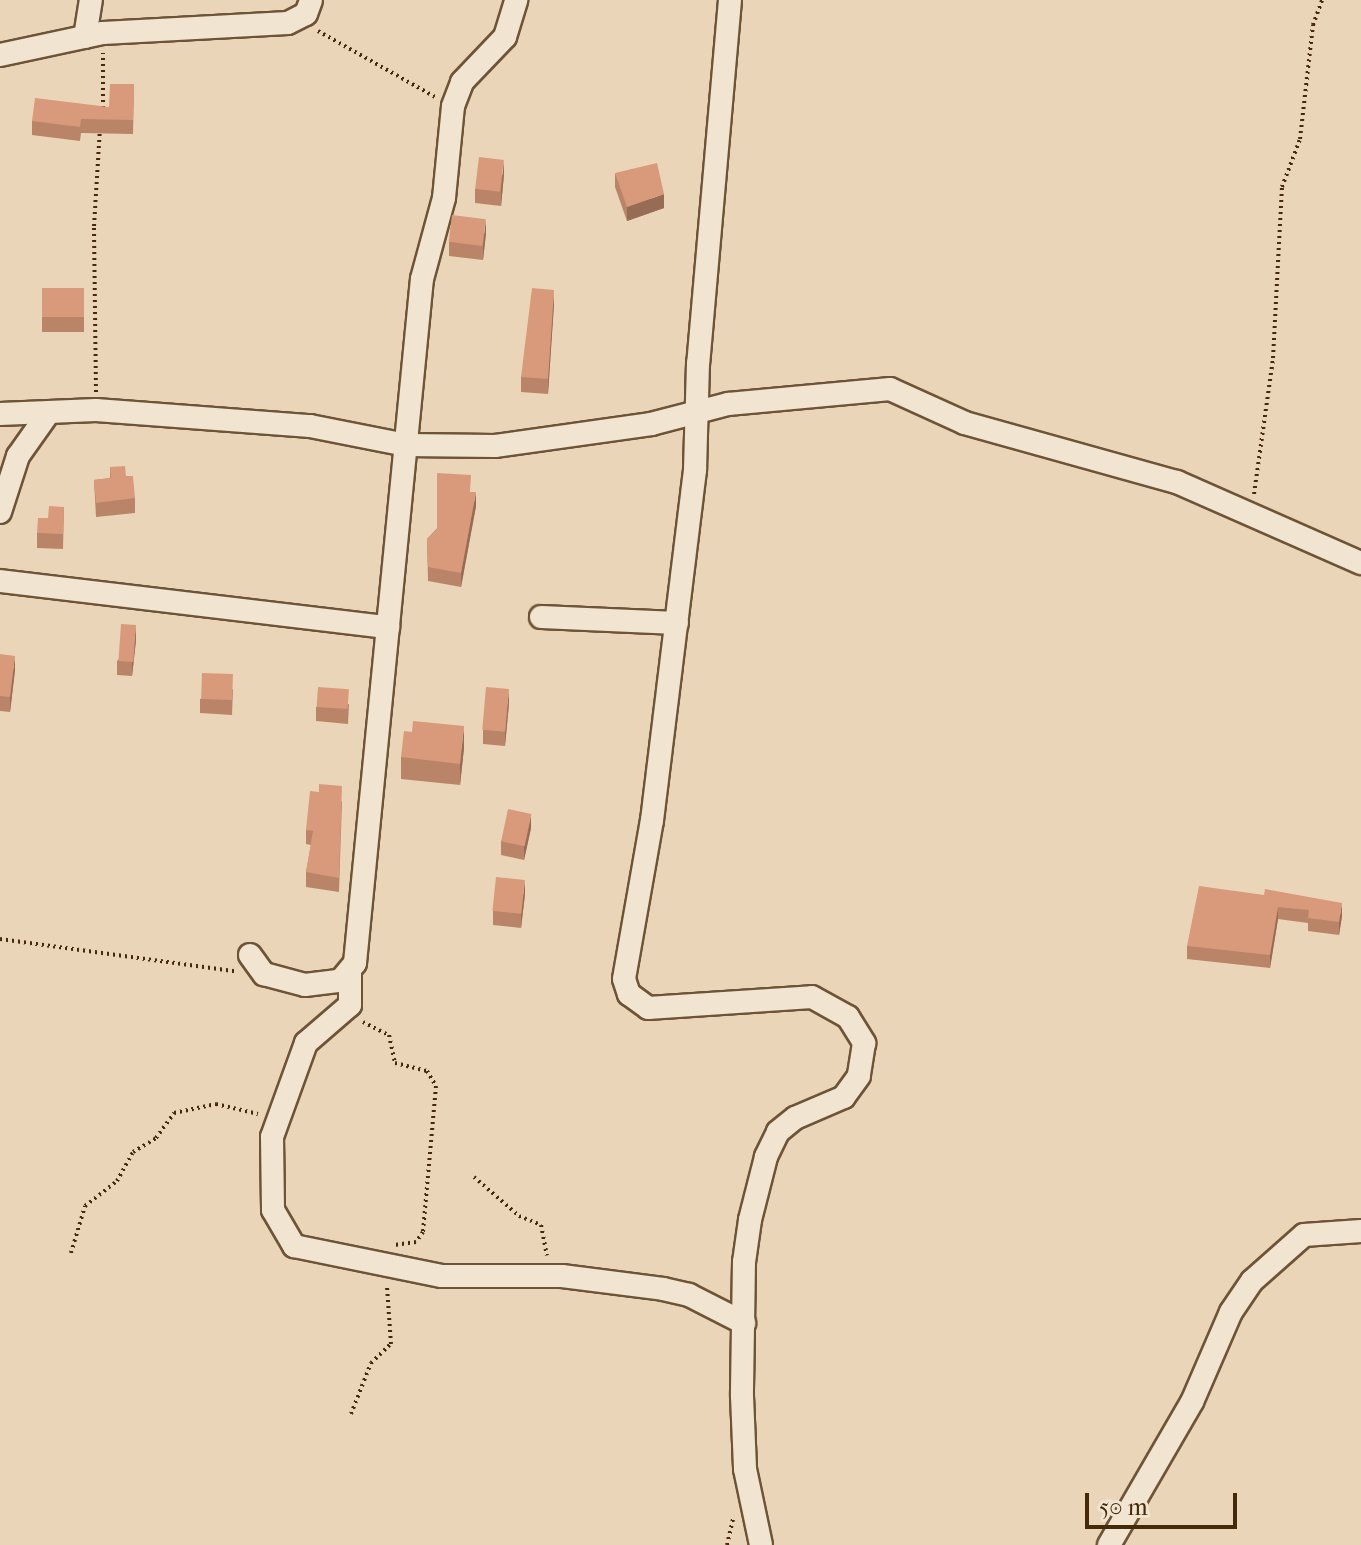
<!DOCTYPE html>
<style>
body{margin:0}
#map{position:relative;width:1361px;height:1545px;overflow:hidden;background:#ead5b8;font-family:"IM FELL French Canon",serif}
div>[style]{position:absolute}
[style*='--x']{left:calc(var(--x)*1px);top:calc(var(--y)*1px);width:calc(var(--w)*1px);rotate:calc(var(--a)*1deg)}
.path>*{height:4px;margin-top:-2px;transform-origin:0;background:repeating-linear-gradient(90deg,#45290b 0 2px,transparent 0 6px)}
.roads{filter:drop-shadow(2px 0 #6e5436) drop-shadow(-2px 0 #6e5436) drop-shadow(0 2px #6e5436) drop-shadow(0 -2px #6e5436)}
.minor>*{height:22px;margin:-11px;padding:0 11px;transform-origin:11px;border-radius:11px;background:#f1e4d1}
.wall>*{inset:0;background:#ba8469;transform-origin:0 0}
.shaded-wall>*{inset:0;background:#976c55}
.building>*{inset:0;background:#d89a7a;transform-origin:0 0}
span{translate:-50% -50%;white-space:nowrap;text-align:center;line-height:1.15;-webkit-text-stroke:7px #f1e4d1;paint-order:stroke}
.scale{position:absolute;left:1085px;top:1493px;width:152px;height:36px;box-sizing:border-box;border:4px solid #45290b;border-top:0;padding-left:10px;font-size:24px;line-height:28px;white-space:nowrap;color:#45290b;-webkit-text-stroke:6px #f1e4d1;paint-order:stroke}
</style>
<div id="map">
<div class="path">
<i style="--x:318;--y:31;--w:134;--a:29.4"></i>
<i style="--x:103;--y:108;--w:55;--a:-90"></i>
<i style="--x:96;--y:392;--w:166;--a:-90.7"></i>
<i style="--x:94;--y:226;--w:97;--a:-86.5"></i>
<i style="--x:1254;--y:494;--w:137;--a:-82"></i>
<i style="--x:1273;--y:358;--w:171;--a:-87"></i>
<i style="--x:1282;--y:187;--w:51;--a:-69.4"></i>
<i style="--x:1300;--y:139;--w:115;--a:-83.5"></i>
<i style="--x:1313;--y:25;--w:27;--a:-70"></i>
<i style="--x:0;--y:939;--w:237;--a:7.8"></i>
<i style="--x:363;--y:1022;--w:29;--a:27"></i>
<i style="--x:389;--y:1035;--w:29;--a:78"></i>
<i style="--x:395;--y:1063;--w:33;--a:14"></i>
<i style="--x:427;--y:1071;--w:17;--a:59"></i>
<i style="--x:436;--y:1086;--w:147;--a:95.1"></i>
<i style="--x:423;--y:1232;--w:12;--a:125"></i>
<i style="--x:416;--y:1242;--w:22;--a:172"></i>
<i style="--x:474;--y:1177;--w:60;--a:40.9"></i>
<i style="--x:519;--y:1216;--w:24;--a:22"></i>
<i style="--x:541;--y:1225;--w:31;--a:79"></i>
<i style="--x:71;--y:1253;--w:49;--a:-73.4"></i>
<i style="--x:85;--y:1206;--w:41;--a:-38"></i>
<i style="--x:117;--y:1181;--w:33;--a:-61"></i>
<i style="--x:133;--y:1152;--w:27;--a:-31"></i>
<i style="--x:156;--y:1138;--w:31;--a:-54"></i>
<i style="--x:174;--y:1113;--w:43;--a:-12.1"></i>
<i style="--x:216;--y:1104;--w:43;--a:13.4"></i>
<i style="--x:351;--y:1414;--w:55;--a:-68.6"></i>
<i style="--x:371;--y:1363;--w:28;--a:-44"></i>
<i style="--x:391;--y:1344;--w:57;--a:-94"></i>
<i style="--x:727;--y:1545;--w:28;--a:-77"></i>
</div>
<div class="roads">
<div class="minor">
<i style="--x:730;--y:0;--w:364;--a:95"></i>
<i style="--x:698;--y:363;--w:107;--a:91.6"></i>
<i style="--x:695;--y:470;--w:353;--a:97"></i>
<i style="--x:652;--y:820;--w:161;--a:100"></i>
<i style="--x:624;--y:979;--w:16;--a:72"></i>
<i style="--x:629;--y:994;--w:24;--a:36"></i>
<i style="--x:648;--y:1008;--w:164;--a:-3.8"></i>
<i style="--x:812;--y:997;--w:41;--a:29.1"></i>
<i style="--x:848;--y:1017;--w:31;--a:58"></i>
<i style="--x:864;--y:1043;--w:33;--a:99"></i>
<i style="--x:859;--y:1076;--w:26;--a:126"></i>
<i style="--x:844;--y:1097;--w:53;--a:156.8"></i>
<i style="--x:795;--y:1118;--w:22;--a:141"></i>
<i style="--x:778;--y:1132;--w:28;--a:116"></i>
<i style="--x:766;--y:1157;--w:65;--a:104.3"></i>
<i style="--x:750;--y:1220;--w:42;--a:98.1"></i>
<i style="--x:744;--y:1262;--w:134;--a:90.9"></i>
<i style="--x:742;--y:1396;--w:73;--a:87.6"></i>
<i style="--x:745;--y:1469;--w:78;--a:78.1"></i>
<i style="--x:85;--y:37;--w:37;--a:-81"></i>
<i style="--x:0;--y:55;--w:105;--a:-12.1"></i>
<i style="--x:103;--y:33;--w:185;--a:-3.1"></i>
<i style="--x:288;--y:23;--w:20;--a:-27"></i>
<i style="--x:306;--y:14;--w:15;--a:-70"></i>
<i style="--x:0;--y:414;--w:96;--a:-2.4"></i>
<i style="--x:96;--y:410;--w:215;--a:4.3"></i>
<i style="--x:310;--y:426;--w:98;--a:11.2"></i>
<i style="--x:406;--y:445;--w:89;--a:0.6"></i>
<i style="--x:495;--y:446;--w:158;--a:-8"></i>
<i style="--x:651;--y:424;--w:80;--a:-14.6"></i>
<i style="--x:728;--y:404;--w:163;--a:-5.3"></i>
<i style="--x:890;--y:389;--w:82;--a:24.4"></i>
<i style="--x:965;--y:423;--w:220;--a:15.6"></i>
<i style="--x:1177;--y:482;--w:201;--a:23.8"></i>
<i style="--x:0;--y:512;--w:59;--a:-72.2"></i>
<i style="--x:18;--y:456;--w:50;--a:-54.7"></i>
<i style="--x:0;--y:581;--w:391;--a:6.8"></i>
<i style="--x:541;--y:617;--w:136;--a:2.5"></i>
<i style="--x:250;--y:955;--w:24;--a:54"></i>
<i style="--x:264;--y:974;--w:42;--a:15"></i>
<i style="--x:305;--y:985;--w:35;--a:-7"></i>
<i style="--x:340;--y:981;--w:23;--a:-50"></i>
<i style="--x:355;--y:963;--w:687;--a:-84.41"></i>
<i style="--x:422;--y:279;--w:84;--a:-74.8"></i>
<i style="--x:444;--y:198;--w:92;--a:-84.4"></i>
<i style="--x:453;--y:106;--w:26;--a:-69"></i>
<i style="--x:462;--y:82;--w:62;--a:-46.3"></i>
<i style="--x:505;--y:37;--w:39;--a:-73"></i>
<i style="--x:350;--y:972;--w:33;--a:90"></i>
<i style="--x:350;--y:1005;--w:58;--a:139.2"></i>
<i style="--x:306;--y:1043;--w:100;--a:109.9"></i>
<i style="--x:272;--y:1137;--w:73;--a:89.2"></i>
<i style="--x:273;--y:1210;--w:42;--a:59.7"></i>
<i style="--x:294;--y:1246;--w:151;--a:11.5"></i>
<i style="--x:442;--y:1276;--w:120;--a:0"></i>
<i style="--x:562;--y:1276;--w:102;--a:7.3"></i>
<i style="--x:663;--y:1289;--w:27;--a:13"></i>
<i style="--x:689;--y:1295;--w:62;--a:27"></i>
<i style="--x:1109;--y:1545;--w:165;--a:-59.9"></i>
<i style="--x:1192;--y:1402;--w:98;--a:-66.6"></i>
<i style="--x:1231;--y:1312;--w:37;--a:-56"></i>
<i style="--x:1252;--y:1281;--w:69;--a:-41.5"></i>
<i style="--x:1304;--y:1235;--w:57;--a:-4"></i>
</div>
</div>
<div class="wall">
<i style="clip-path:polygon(134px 84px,133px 134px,81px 133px,80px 141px,32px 135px,32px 121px,109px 107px)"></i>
<i style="clip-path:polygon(615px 173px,664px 208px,627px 221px,615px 187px)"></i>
<i style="clip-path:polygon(504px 174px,501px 206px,475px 203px,475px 189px)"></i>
<i style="clip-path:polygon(486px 233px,483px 260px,449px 256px,449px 242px)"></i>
<i style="left:42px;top:288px;width:42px;height:44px"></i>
<i style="clip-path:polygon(554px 304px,548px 394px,521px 392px,521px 377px)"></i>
<i style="clip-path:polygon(110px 467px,126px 476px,135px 498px,135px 513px,96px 517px,94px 480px,110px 478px)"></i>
<i style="clip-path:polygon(471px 492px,476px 506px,461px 587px,428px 581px,427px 539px)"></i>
<i style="clip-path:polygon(64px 507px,63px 549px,37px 548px,37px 533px,48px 518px)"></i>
<i style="clip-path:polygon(136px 640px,132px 676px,117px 675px,117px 661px)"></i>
<i style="clip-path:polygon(0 654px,15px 670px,10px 712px,0 711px)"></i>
<i style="clip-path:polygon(233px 689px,232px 715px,200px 713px,200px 699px)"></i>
<i style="clip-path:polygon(509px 703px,505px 746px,483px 744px,483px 730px)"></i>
<i style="clip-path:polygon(349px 704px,348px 724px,316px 721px,316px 707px)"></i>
<i style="clip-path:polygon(464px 748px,460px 785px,401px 779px,401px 757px)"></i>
<i style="clip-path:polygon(342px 801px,339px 892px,306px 887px,306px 872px,311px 845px,306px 844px,306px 830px)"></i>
<i style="clip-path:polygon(531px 828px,524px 860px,501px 855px,501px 841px)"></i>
<i style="clip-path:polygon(525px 894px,521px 928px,493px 925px,493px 911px)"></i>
<i style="clip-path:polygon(1264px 895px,1342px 916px,1339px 935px,1308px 931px,1308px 923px,1278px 919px,1270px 968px,1187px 959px,1187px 946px)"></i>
</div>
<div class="shaded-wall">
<i style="clip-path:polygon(504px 160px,504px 174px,501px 206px,501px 191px)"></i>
<i style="clip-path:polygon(664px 194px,664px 208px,627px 221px,627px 207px)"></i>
<i style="clip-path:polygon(486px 219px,486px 233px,483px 260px,483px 245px)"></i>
<i style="clip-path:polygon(554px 290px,554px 304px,548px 394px,548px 379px)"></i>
<i style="clip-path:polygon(476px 492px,476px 506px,461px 587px,461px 573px)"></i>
<i style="clip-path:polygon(136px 625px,136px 640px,132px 676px,132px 662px)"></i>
<i style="clip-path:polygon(15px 656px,15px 670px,10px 712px,10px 697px)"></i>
<i style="clip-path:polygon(509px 689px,509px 703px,505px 746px,505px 732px)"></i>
<i style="clip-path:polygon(464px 726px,464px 748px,460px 785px,460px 764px)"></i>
<i style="clip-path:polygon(531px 814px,531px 828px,524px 860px,524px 846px)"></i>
<i style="clip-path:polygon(525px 880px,525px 894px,521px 928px,521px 914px)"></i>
<i style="clip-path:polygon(1342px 903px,1342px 916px,1339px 935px,1339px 922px)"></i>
<i style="clip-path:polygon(1278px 907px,1278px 919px,1270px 968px,1270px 955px)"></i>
</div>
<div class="building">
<i style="clip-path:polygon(110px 84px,134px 84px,133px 120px,81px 119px,80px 127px,32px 121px,35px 98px,109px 107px)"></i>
<i style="left:479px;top:157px;width:25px;height:32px;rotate:7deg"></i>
<i style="clip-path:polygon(657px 163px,664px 194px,627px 207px,615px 173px)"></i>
<i style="left:452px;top:215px;width:34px;height:27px;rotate:7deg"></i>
<i style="left:42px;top:288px;width:42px;height:29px"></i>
<i style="clip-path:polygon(532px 288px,554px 290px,548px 379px,521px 377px)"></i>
<i style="clip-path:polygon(125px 466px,126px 476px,133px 476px,135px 498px,96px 503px,94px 480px,111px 478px,110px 467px)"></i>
<i style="clip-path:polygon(437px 473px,471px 475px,470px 492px,476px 492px,461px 573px,428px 567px,427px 539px,437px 529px)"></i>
<i style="clip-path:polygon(49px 506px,64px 507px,63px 534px,37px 533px,38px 518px,48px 518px)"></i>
<i style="left:121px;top:624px;width:15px;height:37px;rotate:4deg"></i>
<i style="clip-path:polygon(0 654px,15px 656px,10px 697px,0 696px)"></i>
<i style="left:202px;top:673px;width:31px;height:26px;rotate:2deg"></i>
<i style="left:318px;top:687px;width:31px;height:20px;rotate:4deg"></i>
<i style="left:486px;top:687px;width:23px;height:43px;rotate:5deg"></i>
<i style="clip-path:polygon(413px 721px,464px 726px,460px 764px,401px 757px,404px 731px,412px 732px)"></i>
<i style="clip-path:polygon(319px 784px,342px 786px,339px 878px,306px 872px,313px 831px,306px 830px,310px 791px,319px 792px)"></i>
<i style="left:508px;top:809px;width:24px;height:33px;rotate:12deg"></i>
<i style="left:496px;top:877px;width:29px;height:34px;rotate:6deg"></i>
<i style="clip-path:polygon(1199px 886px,1264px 895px,1265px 889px,1342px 903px,1339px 922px,1308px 918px,1309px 910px,1278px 907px,1270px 955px,1187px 946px)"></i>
</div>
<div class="scale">50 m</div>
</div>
